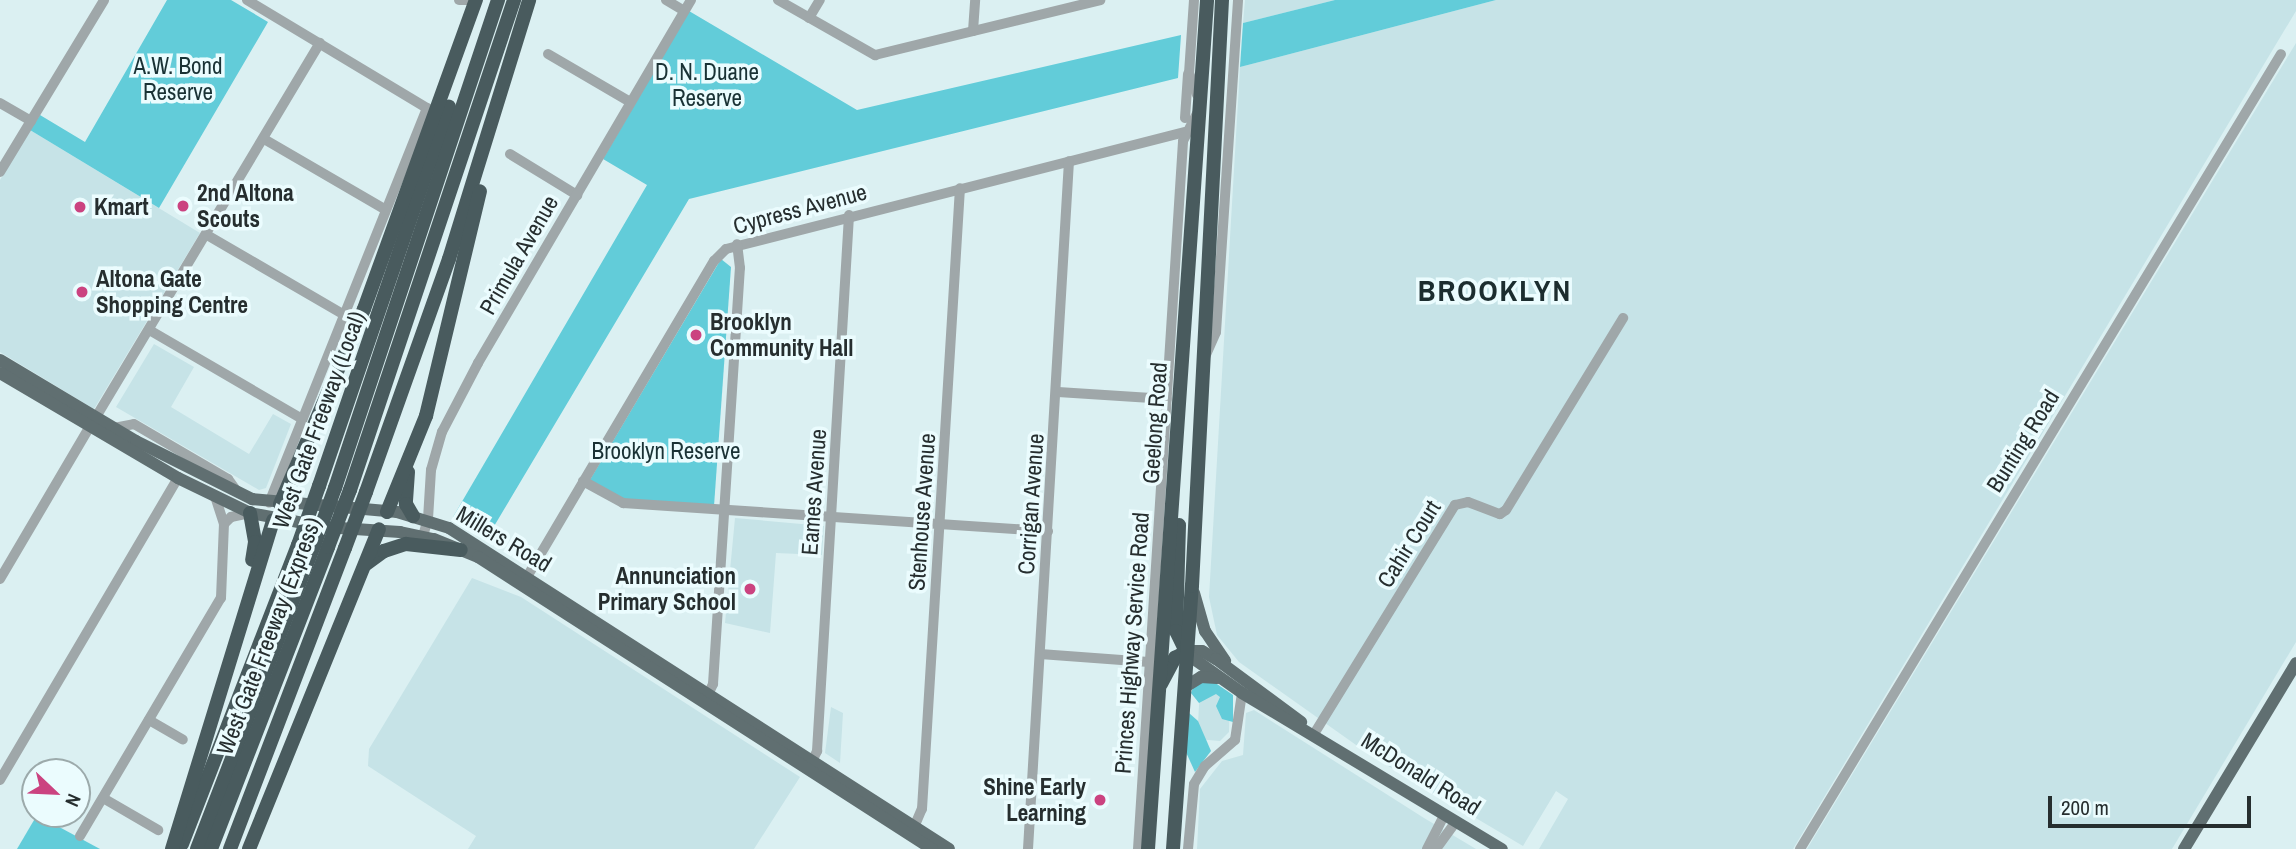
<!DOCTYPE html>
<style>
body{margin:0}
#map{position:relative;width:2296px;height:849px;overflow:hidden;background:#dbf0f2;font-family:"Archivo Narrow",sans-serif}
div>[style]{position:absolute}
[style*='--x']{left:calc(var(--x)*1px);top:calc(var(--y)*1px);width:calc(var(--w)*1px);rotate:calc(var(--a)*1deg)}
.built>*{inset:0;background:#c6e3e7}
.green>*{inset:0;background:#62ccd9}
.minor>*{height:10px;margin:-5px;padding:0 5px;transform-origin:5px;border-radius:5px;background:#9fa7a9}
.major>*{height:12px;margin:-6px;padding:0 6px;transform-origin:6px;border-radius:6px;background:#606f71}
.highway>*{height:14px;margin:-7px;padding:0 7px;transform-origin:7px;border-radius:7px;background:#495b5e}
.highway-bridge>*{height:14px;margin:-7px;padding:0 7px;transform-origin:7px;border-radius:7px;background:#495b5e}
.dots>*{width:19px;height:19px;translate:-50% -50%;box-sizing:border-box;border:4px solid #ebfcfe;border-radius:50%}
span{translate:-50% -50%;white-space:nowrap;text-align:center;line-height:1.15;-webkit-text-stroke:7px #ebfcfe;paint-order:stroke}
.park-label{font-size:23px;color:#1a3235}
.poi-label{font-size:23px;color:#262e2f;font-weight:700}
.left{translate:0 -50%;text-align:left}
.right{translate:-100% -50%;text-align:right}
.street-label{font-size:23px;color:#262e2f}
.district-label{font-size:30px;color:#1c2d2f;font-weight:700;letter-spacing:2px}
.north{position:absolute;left:21px;top:758px;width:70px;height:70px;box-sizing:border-box;background:#ebfcfe;border:2px solid #9caaab;border-radius:50%;rotate:113deg;font-size:19px;font-weight:700;line-height:28px;text-align:center;color:#262e2f}
.north::after{content:'';display:block;margin:auto;width:24px;height:32px;background:#cb4380;clip-path:polygon(50% 0,100% 100%,50% 72%,0 100%)}
.scale{position:absolute;left:2048px;top:796px;width:203px;height:32px;box-sizing:border-box;border:4px solid #262e2f;border-top:0;padding-left:9px;font-size:21px;line-height:24px;white-space:nowrap;color:#262e2f;-webkit-text-stroke:5px #ebfcfe;paint-order:stroke}
</style>
<div id="map">
<div class="built">
<i style="clip-path:polygon(1245px 0,1335px 0,1243px 23px)"></i>
<i style="clip-path:polygon(1496px 0,2296px 0,2296px 11px,1793px 849px,1539px 849px,1568px 799px,1556px 791px,1523px 846px,1373px 757px,1239px 662px,1217px 635px,1209px 597px,1240px 67px)"></i>
<i style="clip-path:polygon(2296px 43px,2296px 642px,2172px 849px,1807px 849px)"></i>
<i style="clip-path:polygon(30px 130px,200px 233px,94px 409px,0 352px,0 180px)"></i>
<i style="clip-path:polygon(154px 344px,194px 367px,171px 407px,249px 454px,273px 414px,291px 424px,266px 488px,259px 490px,116px 407px)"></i>
<i style="clip-path:polygon(735px 518px,824px 526px,822px 555px,776px 553px,770px 633px,725px 623px)"></i>
<i style="clip-path:polygon(472px 578px,521px 597px,800px 777px,754px 849px,468px 849px,476px 836px,368px 766px,369px 749px)"></i>
<i style="clip-path:polygon(1200px 690px,1230px 696px,1229px 732px,1220px 741px,1197px 739px)"></i>
<i style="clip-path:polygon(831px 707px,843px 713px,840px 763px,825px 753px)"></i>
<i style="clip-path:polygon(1254px 710px,1424px 818px,1476px 849px,1197px 849px,1200px 789px,1222px 761px,1243px 755px,1246px 713px)"></i>
</div>
<div class="green">
<i style="clip-path:polygon(167px 0,231px 0,268px 22px,159px 208px,30px 130px,40px 115px,85px 142px)"></i>
<i style="clip-path:polygon(1335px 0,1496px 0,1240px 67px,1243px 23px)"></i>
<i style="clip-path:polygon(689px 11px,857px 110px,1181px 35px,1178px 78px,689px 199px,487px 538px,453px 517px,647px 185px,603px 159px)"></i>
<i style="clip-path:polygon(721px 259px,731px 267px,714px 506px,623px 500px,588px 483px)"></i>
<i style="clip-path:polygon(1211px 680px,1233px 695px,1233px 722px,1222px 719px,1216px 706px,1220px 697px,1216px 694px,1199px 703px,1191px 693px,1194px 685px)"></i>
<i style="clip-path:polygon(1189px 713px,1198px 721px,1211px 751px,1195px 772px,1185px 750px)"></i>
<i style="clip-path:polygon(37px 815px,100px 849px,17px 849px)"></i>
</div>
<div class="minor">
<i style="--x:247;--y:0;--w:210;--a:31"></i>
<i style="--x:427;--y:108;--w:425;--a:111.8"></i>
<i style="--x:459;--y:0;--w:9;--a:0"></i>
<i style="--x:666;--y:0;--w:21;--a:31"></i>
<i style="--x:778;--y:0;--w:112;--a:29.6"></i>
<i style="--x:875;--y:55;--w:232;--a:-13.7"></i>
<i style="--x:1194;--y:0;--w:73;--a:93.9"></i>
<i style="--x:1189;--y:73;--w:23;--a:70"></i>
<i style="--x:809;--y:18;--w:21;--a:-59"></i>
<i style="--x:973;--y:31;--w:31;--a:-86"></i>
<i style="--x:548;--y:54;--w:95;--a:30.3"></i>
<i style="--x:0;--y:103;--w:36;--a:30"></i>
<i style="--x:1185;--y:118;--w:44;--a:-86.1"></i>
<i style="--x:264;--y:139;--w:141;--a:30.2"></i>
<i style="--x:510;--y:154;--w:79;--a:31.5"></i>
<i style="--x:0;--y:172;--w:201;--a:-58.8"></i>
<i style="--x:207;--y:235;--w:157;--a:30.2"></i>
<i style="--x:151;--y:331;--w:175;--a:30.2"></i>
<i style="--x:1205;--y:357;--w:27;--a:-66"></i>
<i style="--x:1216;--y:332;--w:333;--a:-86.2"></i>
<i style="--x:1058;--y:392;--w:109;--a:3.7"></i>
<i style="--x:96;--y:417;--w:436;--a:-59.1"></i>
<i style="--x:114;--y:428;--w:20;--a:-11"></i>
<i style="--x:134;--y:424;--w:109;--a:30.3"></i>
<i style="--x:228;--y:479;--w:14;--a:54"></i>
<i style="--x:583;--y:481;--w:46;--a:28.8"></i>
<i style="--x:623;--y:503;--w:426;--a:3.8"></i>
<i style="--x:224;--y:524;--w:10;--a:-45"></i>
<i style="--x:231;--y:517;--w:19;--a:-12"></i>
<i style="--x:421;--y:543;--w:25;--a:-74"></i>
<i style="--x:428;--y:519;--w:49;--a:-86.5"></i>
<i style="--x:431;--y:470;--w:40;--a:-74"></i>
<i style="--x:442;--y:432;--w:78;--a:-62.4"></i>
<i style="--x:478;--y:363;--w:421;--a:-59.6"></i>
<i style="--x:0;--y:579;--w:178;--a:-59.5"></i>
<i style="--x:524;--y:582;--w:373;--a:-59.4"></i>
<i style="--x:714;--y:261;--w:17;--a:-45"></i>
<i style="--x:726;--y:249;--w:474;--a:-14.3"></i>
<i style="--x:1040;--y:654;--w:109;--a:4.2"></i>
<i style="--x:706;--y:699;--w:17;--a:-65"></i>
<i style="--x:713;--y:684;--w:417;--a:-86.3"></i>
<i style="--x:740;--y:268;--w:24;--a:-97"></i>
<i style="--x:149;--y:720;--w:39;--a:30"></i>
<i style="--x:1314;--y:734;--w:269;--a:-58.4"></i>
<i style="--x:1455;--y:505;--w:13;--a:-13"></i>
<i style="--x:1468;--y:502;--w:34;--a:21"></i>
<i style="--x:1500;--y:514;--w:7;--a:-34"></i>
<i style="--x:1506;--y:510;--w:225;--a:-58.6"></i>
<i style="--x:810;--y:765;--w:16;--a:-63"></i>
<i style="--x:817;--y:751;--w:537;--a:-86.58"></i>
<i style="--x:0;--y:780;--w:351;--a:-59.5"></i>
<i style="--x:103;--y:798;--w:64;--a:30.2"></i>
<i style="--x:912;--y:832;--w:25;--a:-67"></i>
<i style="--x:922;--y:809;--w:622;--a:-86.5"></i>
<i style="--x:80;--y:836;--w:277;--a:-59.4"></i>
<i style="--x:221;--y:598;--w:74;--a:-87.7"></i>
<i style="--x:224;--y:524;--w:26;--a:-108"></i>
<i style="--x:1028;--y:849;--w:689;--a:-86.59"></i>
<i style="--x:1138;--y:849;--w:709;--a:-86.36"></i>
<i style="--x:1183;--y:141;--w:31;--a:-63"></i>
<i style="--x:1188;--y:849;--w:65;--a:-84.7"></i>
<i style="--x:1194;--y:784;--w:21;--a:-59"></i>
<i style="--x:1205;--y:766;--w:40;--a:-41"></i>
<i style="--x:1235;--y:740;--w:48;--a:-81.5"></i>
<i style="--x:1427;--y:849;--w:39;--a:-63"></i>
<i style="--x:1436;--y:849;--w:34;--a:-54"></i>
<i style="--x:1800;--y:849;--w:929;--a:-58.82"></i>
</div>
<div class="major">
<i style="--x:0;--y:360;--w:158;--a:30.8"></i>
<i style="--x:136;--y:441;--w:130;--a:26.6"></i>
<i style="--x:252;--y:499;--w:146;--a:5.1"></i>
<i style="--x:397;--y:512;--w:54;--a:17.1"></i>
<i style="--x:449;--y:528;--w:594;--a:32.7"></i>
<i style="--x:0;--y:373;--w:207;--a:30.5"></i>
<i style="--x:178;--y:478;--w:80;--a:25.9"></i>
<i style="--x:250;--y:513;--w:76;--a:10.6"></i>
<i style="--x:325;--y:527;--w:75;--a:3.8"></i>
<i style="--x:400;--y:532;--w:35;--a:12"></i>
<i style="--x:434;--y:539;--w:48;--a:22.2"></i>
<i style="--x:478;--y:557;--w:540;--a:32.75"></i>
<i style="--x:1194;--y:593;--w:40;--a:74"></i>
<i style="--x:1205;--y:631;--w:36;--a:56"></i>
<i style="--x:1187;--y:651;--w:15;--a:0"></i>
<i style="--x:1202;--y:651;--w:16;--a:30"></i>
<i style="--x:1216;--y:659;--w:106;--a:36.5"></i>
<i style="--x:1187;--y:654;--w:67;--a:35.3"></i>
<i style="--x:1242;--y:693;--w:303;--a:31"></i>
<i style="--x:1185;--y:687;--w:19;--a:-32"></i>
<i style="--x:1201;--y:677;--w:16;--a:4"></i>
<i style="--x:2184;--y:849;--w:217;--a:-58.9"></i>
</div>
<div class="highway">
<i style="--x:408;--y:472;--w:32;--a:94"></i>
<i style="--x:406;--y:504;--w:14;--a:60"></i>
<i style="--x:319;--y:486;--w:401;--a:-71.1"></i>
<i style="--x:335;--y:488;--w:515;--a:-71.53"></i>
<i style="--x:350;--y:490;--w:517;--a:-71.49"></i>
<i style="--x:366;--y:492;--w:247;--a:-70.4"></i>
<i style="--x:449;--y:259;--w:271;--a:-72.8"></i>
<i style="--x:280;--y:504;--w:212;--a:-66.7"></i>
<i style="--x:364;--y:309;--w:329;--a:-70.1"></i>
<i style="--x:387;--y:512;--w:104;--a:-67.9"></i>
<i style="--x:426;--y:416;--w:231;--a:-76.5"></i>
<i style="--x:250;--y:513;--w:29;--a:80"></i>
<i style="--x:255;--y:542;--w:18;--a:99"></i>
<i style="--x:1179;--y:525;--w:106;--a:91.6"></i>
<i style="--x:1176;--y:631;--w:25;--a:64"></i>
<i style="--x:366;--y:564;--w:22;--a:-36"></i>
<i style="--x:384;--y:551;--w:23;--a:-18"></i>
<i style="--x:406;--y:544;--w:55;--a:6.2"></i>
<i style="--x:1161;--y:684;--w:30;--a:-62"></i>
<i style="--x:1175;--y:658;--w:14;--a:-30"></i>
<i style="--x:182;--y:844;--w:321;--a:-68.8"></i>
<i style="--x:172;--y:849;--w:344;--a:-72.9"></i>
<i style="--x:197;--y:849;--w:325;--a:-68.9"></i>
<i style="--x:211;--y:849;--w:324;--a:-68.8"></i>
<i style="--x:230;--y:849;--w:322;--a:-69.1"></i>
<i style="--x:249;--y:849;--w:345;--a:-67.9"></i>
<i style="--x:1148;--y:849;--w:851;--a:-86.02"></i>
<i style="--x:1173;--y:849;--w:264;--a:-85.9"></i>
<i style="--x:1192;--y:586;--w:587;--a:-87.07"></i>
</div>
<div class="highway-bridge">
<i style="--x:298;--y:545;--w:63;--a:-70.4"></i>
<i style="--x:314;--y:546;--w:62;--a:-70.1"></i>
<i style="--x:328;--y:547;--w:61;--a:-68.9"></i>
<i style="--x:345;--y:548;--w:60;--a:-69.4"></i>
</div>
<div class="dots">
<i style="left:183px;top:206px;background:#cb4380"></i>
<i style="left:80px;top:207px;background:#cb4380"></i>
<i style="left:82px;top:292px;background:#cb4380"></i>
<i style="left:696px;top:335px;background:#cb4380"></i>
<i style="left:750px;top:589px;background:#cb4380"></i>
<i style="left:1100px;top:800px;background:#cb4380"></i>
</div>
<div class="park-label">
<span style="left:178px;top:79px">A.W. Bond<br>Reserve</span>
<span style="left:707px;top:85px">D. N. Duane<br>Reserve</span>
<span style="left:666px;top:451px">Brooklyn Reserve</span>
</div>
<div class="poi-label">
<span class="left" style="left:197px;top:206px">2nd Altona<br>Scouts</span>
<span class="left" style="left:94px;top:207px">Kmart</span>
<span class="left" style="left:96px;top:292px">Altona Gate<br>Shopping Centre</span>
<span class="left" style="left:710px;top:335px">Brooklyn<br>Community Hall</span>
<span class="right" style="left:736px;top:589px">Annunciation<br>Primary School</span>
<span class="right" style="left:1086px;top:800px">Shine Early<br>Learning</span>
</div>
<div class="street-label">
<span style="left:800px;top:209px;rotate:-15deg">Cypress Avenue</span>
<span style="left:519px;top:255px;rotate:-60deg">Primula Avenue</span>
<span style="left:319px;top:420px;rotate:-70deg">West Gate Freeway (Local)</span>
<span style="left:1155px;top:423px;rotate:-86deg">Geelong Road</span>
<span style="left:2023px;top:441px;rotate:-58deg">Bunting Road</span>
<span style="left:814px;top:492px;rotate:-86deg">Eames Avenue</span>
<span style="left:1031px;top:504px;rotate:-86deg">Corrigan Avenue</span>
<span style="left:922px;top:512px;rotate:-86deg">Stenhouse Avenue</span>
<span style="left:504px;top:539px;rotate:31deg">Millers Road</span>
<span style="left:1409px;top:544px;rotate:-58deg">Cahir Court</span>
<span style="left:269px;top:636px;rotate:-69deg">West Gate Freeway (Express)</span>
<span style="left:1132px;top:643px;rotate:-86deg">Princes Highway Service Road</span>
<span style="left:1421px;top:774px;rotate:32deg">McDonald Road</span>
</div>
<div class="district-label">
<span style="left:1495px;top:290px">BROOKLYN</span>
</div>
<div class="north">N</div>
<div class="scale">200 m</div>
</div>
